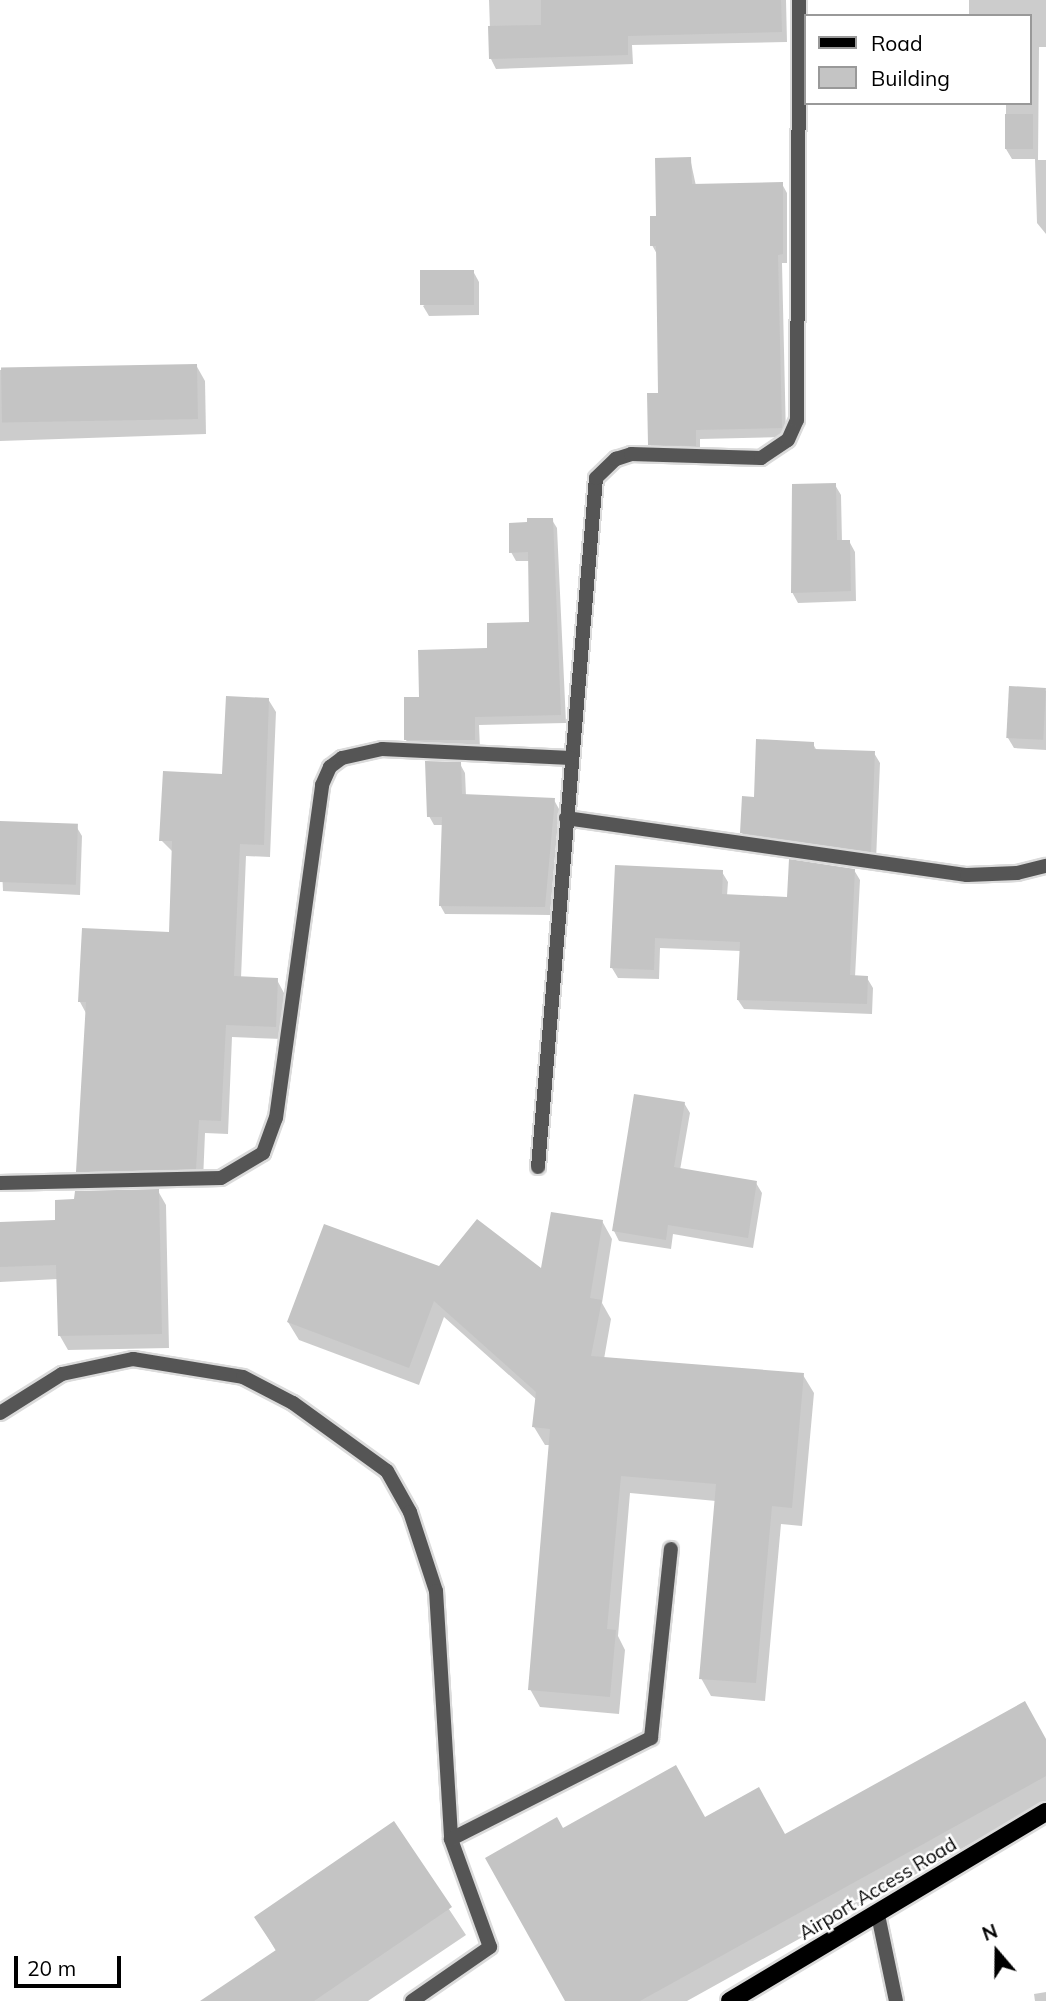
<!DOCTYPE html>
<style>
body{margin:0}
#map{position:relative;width:1046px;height:2001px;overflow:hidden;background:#fff;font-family:Mulish,sans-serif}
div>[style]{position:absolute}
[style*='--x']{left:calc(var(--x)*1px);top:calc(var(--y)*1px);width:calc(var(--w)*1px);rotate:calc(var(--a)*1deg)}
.shadow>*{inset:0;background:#0003}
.building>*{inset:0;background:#c4c4c4;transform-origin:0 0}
.roads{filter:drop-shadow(2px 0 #dbdbdb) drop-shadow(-2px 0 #dbdbdb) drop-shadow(0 2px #dbdbdb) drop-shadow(0 -2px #dbdbdb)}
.lane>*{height:14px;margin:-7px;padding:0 7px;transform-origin:7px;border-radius:7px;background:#555}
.street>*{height:14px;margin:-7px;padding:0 7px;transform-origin:7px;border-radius:7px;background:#555}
.primary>*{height:18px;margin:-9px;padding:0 9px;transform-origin:9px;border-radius:9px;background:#000}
span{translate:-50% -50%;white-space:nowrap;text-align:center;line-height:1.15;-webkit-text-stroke:5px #fff;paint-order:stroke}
.street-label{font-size:19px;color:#000}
.legend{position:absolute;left:804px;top:14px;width:228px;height:91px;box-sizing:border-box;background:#fff;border:2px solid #999;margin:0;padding:9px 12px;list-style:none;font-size:21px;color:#000}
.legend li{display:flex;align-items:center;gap:14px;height:35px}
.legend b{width:35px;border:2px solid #999}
.north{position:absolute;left:962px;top:1917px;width:70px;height:70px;-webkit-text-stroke:5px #fff;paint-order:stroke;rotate:340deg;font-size:19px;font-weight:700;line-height:28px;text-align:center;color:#000}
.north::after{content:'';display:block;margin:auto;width:24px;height:32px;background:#000;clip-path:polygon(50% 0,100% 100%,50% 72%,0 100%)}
.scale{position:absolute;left:14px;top:1956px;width:107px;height:32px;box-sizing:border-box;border:4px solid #000;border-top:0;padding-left:9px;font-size:21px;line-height:24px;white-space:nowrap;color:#000;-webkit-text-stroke:5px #fff;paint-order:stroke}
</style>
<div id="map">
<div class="shadow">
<i style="clip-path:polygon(489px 0,786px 0,787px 42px,632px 45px,633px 64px,496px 69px,491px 59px)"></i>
<i style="clip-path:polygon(969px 0,1046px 0,1046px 47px,1039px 47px,1038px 160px,1046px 160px,1046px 234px,1037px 223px,1035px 159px,1012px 159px,1006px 149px,1006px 103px,1030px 103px,1030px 16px,969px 16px)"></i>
<i style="clip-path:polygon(690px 158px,696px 186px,782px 184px,787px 193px,787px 263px,782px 263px,786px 437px,700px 439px,700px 455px,655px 454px,650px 444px,660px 394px,658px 256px,652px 245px,658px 217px)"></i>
<i style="clip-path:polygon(473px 271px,479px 282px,479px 315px,429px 316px,423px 306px)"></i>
<i style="clip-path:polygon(196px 365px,205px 381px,206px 434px,0 441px,0 370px)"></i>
<i style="clip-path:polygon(835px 485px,841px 495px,842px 542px,849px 541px,855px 552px,856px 601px,798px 603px,792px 592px)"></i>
<i style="clip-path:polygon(552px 520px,557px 528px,566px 723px,479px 725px,480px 749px,411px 749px,406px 740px,421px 699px,531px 624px,529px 561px,516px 561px,511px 552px)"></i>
<i style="clip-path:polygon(1046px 690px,1046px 750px,1014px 748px,1008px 738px)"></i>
<i style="clip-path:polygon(268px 699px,276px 712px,270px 857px,246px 856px,241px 978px,277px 980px,284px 993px,282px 1039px,232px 1037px,228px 1134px,205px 1133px,203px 1181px,85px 1184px,78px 1171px,87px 1015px,80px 1002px,170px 934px,174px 853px,161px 840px,223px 775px)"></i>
<i style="clip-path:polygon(813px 744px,817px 751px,874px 753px,880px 763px,876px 861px,748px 843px,742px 833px,755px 799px)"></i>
<i style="clip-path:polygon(460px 764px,465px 773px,466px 796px,554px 800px,559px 809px,550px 915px,445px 914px,440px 905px,444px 825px,434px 825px,429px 816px)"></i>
<i style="clip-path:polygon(0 823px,76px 826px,82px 836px,80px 895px,3px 891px)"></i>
<i style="clip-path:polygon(854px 870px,860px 880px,855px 977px,867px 978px,873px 988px,872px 1014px,744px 1009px,738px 1000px,741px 951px,660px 948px,659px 979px,618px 978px,612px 968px,722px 872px,728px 882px,727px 896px,789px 898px)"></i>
<i style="clip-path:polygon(684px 1103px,690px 1113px,680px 1170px,756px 1183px,762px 1193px,753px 1248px,673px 1234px,671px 1249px,619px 1241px,614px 1231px)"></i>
<i style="clip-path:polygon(158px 1191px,166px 1205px,169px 1348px,68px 1350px,60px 1336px,58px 1279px,0 1282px,0 1224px,57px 1222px,76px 1201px)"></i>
<i style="clip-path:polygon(602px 1221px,612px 1239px,602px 1303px,611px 1319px,604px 1359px,803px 1375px,814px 1393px,802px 1526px,781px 1524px,765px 1701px,711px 1696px,701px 1678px,716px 1501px,630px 1493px,618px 1636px,625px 1650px,619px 1714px,540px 1707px,530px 1689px,551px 1445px,545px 1445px,534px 1427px,537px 1400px,444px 1317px,419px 1385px,299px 1340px,288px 1322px,440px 1268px,543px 1271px)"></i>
<i style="clip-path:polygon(1046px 1742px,1046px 1802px,687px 2001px,567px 2001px,563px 1830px,704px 1819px,785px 1836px)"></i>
<i style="clip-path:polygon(393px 1824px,466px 1935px,368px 2001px,203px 2001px,276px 1951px,256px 1917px)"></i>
<i style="clip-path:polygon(1046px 1992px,1046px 2001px,1035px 2001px,1034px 1994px)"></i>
</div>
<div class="building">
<i style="clip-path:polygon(541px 0,781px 0,782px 32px,628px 36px,628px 55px,489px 59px,488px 26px,541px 25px)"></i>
<i style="left:1005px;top:114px;width:28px;height:35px"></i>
<i style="clip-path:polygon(691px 157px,692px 184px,783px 182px,783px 254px,778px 255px,782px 428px,696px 430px,696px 446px,648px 445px,647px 393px,658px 393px,656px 246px,650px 246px,650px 216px,656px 216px,655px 158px)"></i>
<i style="left:474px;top:270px;width:35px;height:54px;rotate:90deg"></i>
<i style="left:197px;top:364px;width:55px;height:196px;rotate:89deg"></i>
<i style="clip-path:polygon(836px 483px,837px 540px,850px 540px,851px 591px,791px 593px,792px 484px)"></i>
<i style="clip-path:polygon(527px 518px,553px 518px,561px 715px,475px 717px,475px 740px,404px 740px,404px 697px,419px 697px,418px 650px,487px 648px,487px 623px,529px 622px,528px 552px,509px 553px,509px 523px,527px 522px)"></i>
<i style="left:1009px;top:686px;width:37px;height:52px;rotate:3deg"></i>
<i style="clip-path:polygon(226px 696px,269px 698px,264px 845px,240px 844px,234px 976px,278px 978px,276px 1027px,226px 1025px,221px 1121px,199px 1120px,196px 1169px,76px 1172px,86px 1002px,78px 1002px,82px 928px,169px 932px,172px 841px,159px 841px,163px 771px,222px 774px)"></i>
<i style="clip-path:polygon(756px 739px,814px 742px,814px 749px,875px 751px,871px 852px,740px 833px,742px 796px,754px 797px)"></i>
<i style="clip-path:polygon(425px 761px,461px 762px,462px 794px,555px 798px,545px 907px,439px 906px,442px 817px,427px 817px)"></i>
<i style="left:0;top:821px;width:78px;height:61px;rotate:2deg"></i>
<i style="clip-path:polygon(789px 859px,855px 869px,850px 975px,868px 976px,867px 1004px,737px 1000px,740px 942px,655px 938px,654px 970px,610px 968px,615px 865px,723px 870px,722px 894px,787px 897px)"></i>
<i style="clip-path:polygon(634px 1094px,685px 1102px,674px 1167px,757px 1181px,748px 1238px,668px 1225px,666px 1240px,612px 1231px)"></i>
<i style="clip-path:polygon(159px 1189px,162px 1334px,58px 1336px,56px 1265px,0 1267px,0 1222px,55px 1220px,55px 1200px,74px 1199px,75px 1191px)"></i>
<i style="clip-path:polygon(551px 1212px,603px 1220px,590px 1298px,602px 1300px,591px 1356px,804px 1373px,792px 1508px,772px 1506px,756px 1683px,699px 1679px,716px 1484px,621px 1476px,607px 1629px,616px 1630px,610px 1697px,528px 1690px,550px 1429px,532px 1427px,536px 1392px,434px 1301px,409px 1368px,287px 1322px,324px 1224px,439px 1266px,477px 1219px,541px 1268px)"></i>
<i style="clip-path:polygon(1025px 1701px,1046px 1739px,1046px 1776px,640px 2001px,565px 2001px,485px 1858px,557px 1817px,563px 1828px,676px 1765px,705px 1817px,759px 1787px,785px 1834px)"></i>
<i style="clip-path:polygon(394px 1821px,452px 1907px,314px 2001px,200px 2001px,276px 1950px,254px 1917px)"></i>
</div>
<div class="roads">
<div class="lane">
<i style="--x:0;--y:1413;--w:73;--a:-32.2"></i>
<i style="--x:62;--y:1374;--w:73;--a:-11.9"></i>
<i style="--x:133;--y:1359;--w:111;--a:9.3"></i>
<i style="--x:243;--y:1377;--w:56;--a:27.5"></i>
<i style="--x:293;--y:1403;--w:116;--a:35.9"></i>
<i style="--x:387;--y:1471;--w:47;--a:60.7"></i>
<i style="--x:410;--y:1512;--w:83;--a:71.8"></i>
<i style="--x:436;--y:1591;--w:248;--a:86.5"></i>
<i style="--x:412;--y:2001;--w:95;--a:-34.7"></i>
<i style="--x:490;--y:1947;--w:115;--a:-109.9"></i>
<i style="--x:451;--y:1839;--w:224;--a:-26.8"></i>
<i style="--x:651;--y:1738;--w:190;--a:-84"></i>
</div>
<div class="street">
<i style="--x:566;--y:818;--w:405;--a:8.1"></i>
<i style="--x:967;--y:875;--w:50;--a:-2.3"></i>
<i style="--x:1017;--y:873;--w:30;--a:-14"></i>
<i style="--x:538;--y:1167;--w:691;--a:-85.19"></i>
<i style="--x:596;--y:478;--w:28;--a:-44"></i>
<i style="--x:616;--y:459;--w:16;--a:-18"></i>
<i style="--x:631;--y:454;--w:130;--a:1.8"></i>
<i style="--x:761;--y:458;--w:32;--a:-34"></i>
<i style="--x:788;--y:440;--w:22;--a:-66"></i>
<i style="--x:797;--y:420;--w:420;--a:-89.7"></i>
<i style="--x:0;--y:1183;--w:221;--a:-1.3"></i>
<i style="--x:221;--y:1178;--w:49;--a:-30.8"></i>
<i style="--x:263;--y:1153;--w:37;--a:-70"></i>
<i style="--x:276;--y:1118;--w:336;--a:-82.1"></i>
<i style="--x:322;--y:785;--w:20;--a:-66"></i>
<i style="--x:330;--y:767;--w:15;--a:-37"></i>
<i style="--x:342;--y:758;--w:41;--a:-12.7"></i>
<i style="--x:382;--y:749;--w:189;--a:2.7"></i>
<i style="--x:878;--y:1915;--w:88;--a:78.2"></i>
</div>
<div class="primary">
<i style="--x:730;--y:2001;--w:368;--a:-30.9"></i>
</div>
</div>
<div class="street-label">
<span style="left:878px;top:1889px;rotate:-31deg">Airport Access Road</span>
</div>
<ul class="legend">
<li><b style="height:9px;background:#000"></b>Road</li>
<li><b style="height:19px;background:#c4c4c4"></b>Building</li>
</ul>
<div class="north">N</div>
<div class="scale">20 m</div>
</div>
